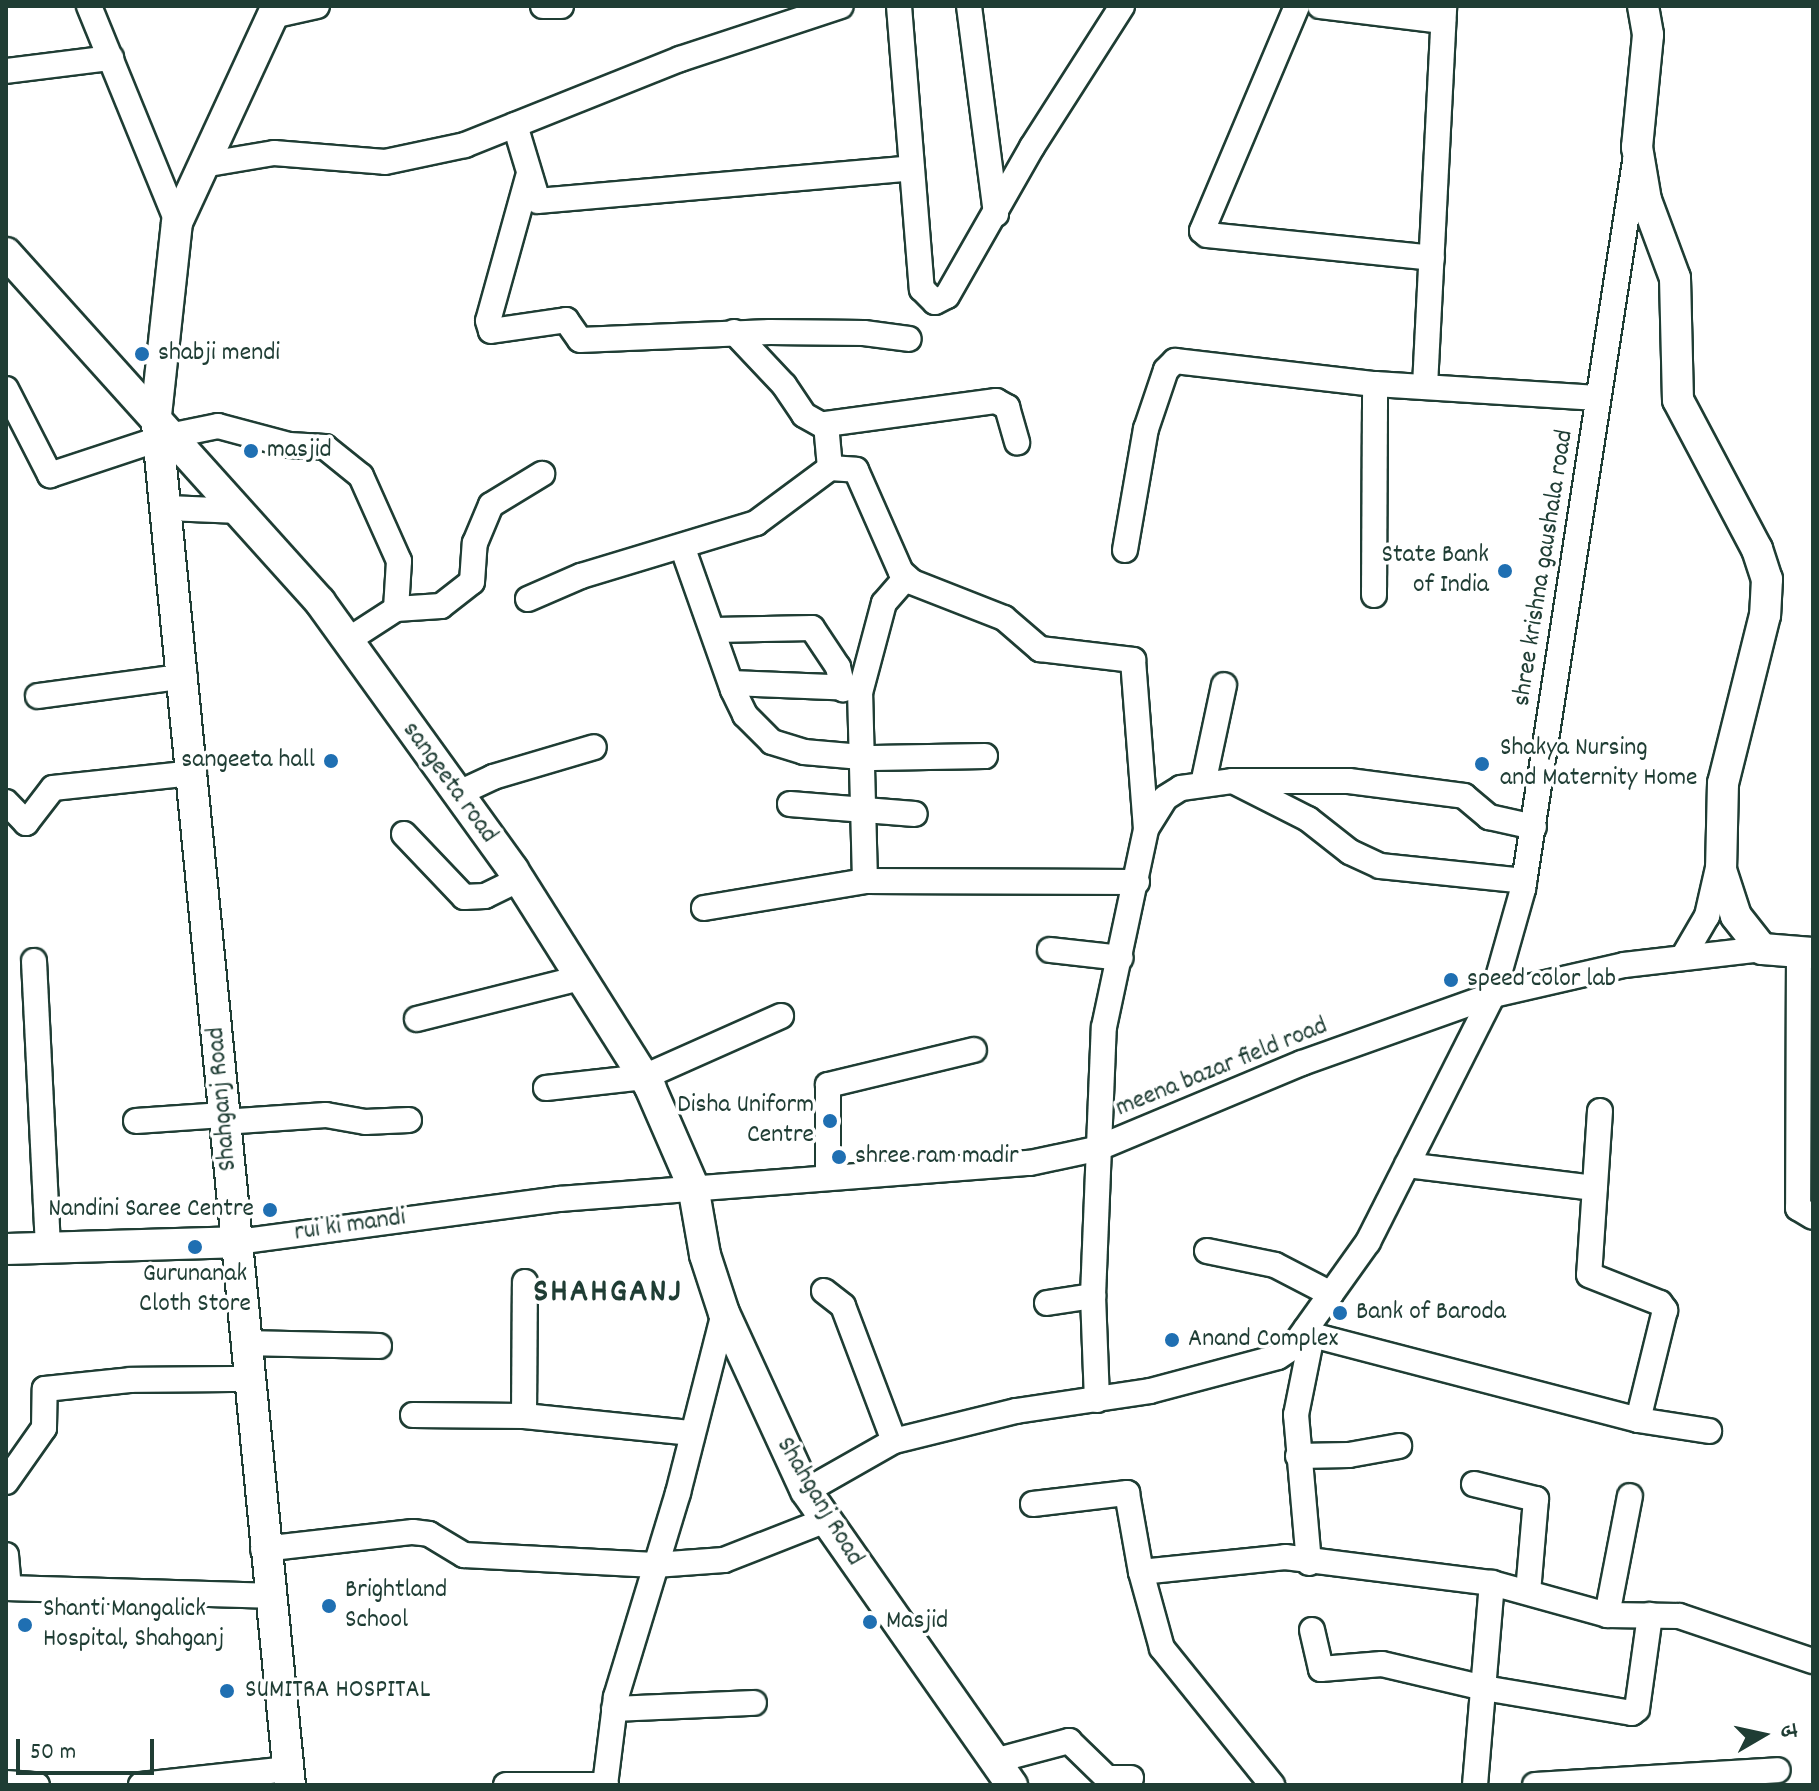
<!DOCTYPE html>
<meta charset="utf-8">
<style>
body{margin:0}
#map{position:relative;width:1819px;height:1791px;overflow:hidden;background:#fff;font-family:Dekko,"Playpen Sans Deva",sans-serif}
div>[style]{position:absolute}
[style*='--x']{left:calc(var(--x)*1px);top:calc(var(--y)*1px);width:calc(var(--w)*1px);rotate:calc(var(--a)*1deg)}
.roads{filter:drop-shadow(2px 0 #1f3d34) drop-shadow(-2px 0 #1f3d34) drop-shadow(0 2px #1f3d34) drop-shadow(0 -2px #1f3d34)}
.minor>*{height:24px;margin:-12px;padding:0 12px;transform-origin:12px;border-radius:12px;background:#fff}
.major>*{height:30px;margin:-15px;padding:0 15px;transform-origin:15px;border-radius:15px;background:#fff}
.dots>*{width:22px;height:22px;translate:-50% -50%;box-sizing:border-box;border:4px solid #fff;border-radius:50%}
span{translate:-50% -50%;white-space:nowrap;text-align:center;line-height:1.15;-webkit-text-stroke:7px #fff;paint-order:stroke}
.poi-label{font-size:26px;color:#1f3d34}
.left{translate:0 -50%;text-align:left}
.right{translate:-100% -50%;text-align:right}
.street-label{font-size:26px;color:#1f3d34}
.district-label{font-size:34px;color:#1f3d34;font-weight:700;letter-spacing:2px}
.frame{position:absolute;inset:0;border:8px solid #1f3d34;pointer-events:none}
.north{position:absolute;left:1723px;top:1695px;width:80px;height:80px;-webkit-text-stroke:6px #fff;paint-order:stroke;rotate:81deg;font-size:22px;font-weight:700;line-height:32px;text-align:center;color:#1f3d34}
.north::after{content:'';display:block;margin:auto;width:28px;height:36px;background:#1f3d34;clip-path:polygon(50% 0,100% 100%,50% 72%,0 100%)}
.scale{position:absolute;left:16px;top:1739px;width:138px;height:36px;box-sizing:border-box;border:4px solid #1f3d34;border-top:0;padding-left:10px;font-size:24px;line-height:28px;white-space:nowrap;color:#1f3d34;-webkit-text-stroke:6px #fff;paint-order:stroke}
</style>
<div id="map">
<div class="roads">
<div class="minor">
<i style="--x:89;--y:6;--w:233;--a:67.8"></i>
<i style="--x:543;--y:6;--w:18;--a:0"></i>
<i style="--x:899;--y:6;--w:284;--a:85.4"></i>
<i style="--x:922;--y:289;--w:18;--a:45"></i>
<i style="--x:935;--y:302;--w:13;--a:-27"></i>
<i style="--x:947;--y:296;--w:172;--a:-60.3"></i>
<i style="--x:1032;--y:147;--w:167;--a:-57.4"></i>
<i style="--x:969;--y:6;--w:210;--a:82.6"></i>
<i style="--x:1297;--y:6;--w:244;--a:112.9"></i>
<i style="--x:1202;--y:231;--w:6;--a:39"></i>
<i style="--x:1207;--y:235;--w:226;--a:5.8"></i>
<i style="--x:1320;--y:6;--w:124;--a:7"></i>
<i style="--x:272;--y:16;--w:46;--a:-12.5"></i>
<i style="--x:6;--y:71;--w:106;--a:-7.1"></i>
<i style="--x:515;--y:125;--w:79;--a:73.2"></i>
<i style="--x:538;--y:201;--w:375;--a:-5"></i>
<i style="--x:203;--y:165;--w:72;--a:-9.6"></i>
<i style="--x:274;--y:153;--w:111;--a:4.6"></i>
<i style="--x:385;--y:162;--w:82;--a:-12"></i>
<i style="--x:465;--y:145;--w:232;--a:-21.8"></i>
<i style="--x:680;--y:59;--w:169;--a:-18.2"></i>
<i style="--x:528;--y:177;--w:149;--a:105.5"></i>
<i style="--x:488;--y:321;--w:10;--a:73"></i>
<i style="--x:491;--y:331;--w:76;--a:-8.3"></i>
<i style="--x:566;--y:320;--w:24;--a:55"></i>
<i style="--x:580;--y:340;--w:190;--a:-2.4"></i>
<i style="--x:770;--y:332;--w:94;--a:0.6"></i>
<i style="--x:864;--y:333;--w:45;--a:7.6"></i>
<i style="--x:734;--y:332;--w:73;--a:46.7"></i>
<i style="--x:784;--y:385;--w:36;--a:56"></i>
<i style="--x:804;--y:415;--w:23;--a:29"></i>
<i style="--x:1425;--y:386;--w:380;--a:-87.1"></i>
<i style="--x:6;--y:389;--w:97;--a:62.9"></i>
<i style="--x:50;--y:475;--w:115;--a:-18.3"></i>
<i style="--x:174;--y:435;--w:45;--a:-11.6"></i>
<i style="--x:218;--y:426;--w:73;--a:15"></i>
<i style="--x:289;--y:445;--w:36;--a:3"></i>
<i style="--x:325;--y:447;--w:46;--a:38.9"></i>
<i style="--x:361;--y:476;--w:93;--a:65.9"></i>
<i style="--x:399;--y:561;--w:48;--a:93.6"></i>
<i style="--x:396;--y:609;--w:57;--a:147.1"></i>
<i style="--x:830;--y:468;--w:26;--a:4"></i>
<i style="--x:856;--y:470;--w:111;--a:66.2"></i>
<i style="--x:901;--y:572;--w:15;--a:42"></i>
<i style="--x:912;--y:582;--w:99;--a:21.4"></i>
<i style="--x:1004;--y:618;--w:48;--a:40.7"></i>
<i style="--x:1040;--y:649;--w:94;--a:6.7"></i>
<i style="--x:1133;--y:660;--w:169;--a:85.6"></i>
<i style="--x:167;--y:508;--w:73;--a:2.4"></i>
<i style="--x:682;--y:546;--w:153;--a:70.5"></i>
<i style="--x:733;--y:690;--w:28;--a:64"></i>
<i style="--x:745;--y:715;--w:38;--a:45"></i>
<i style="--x:772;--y:742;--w:34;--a:17"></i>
<i style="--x:804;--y:752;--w:69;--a:5"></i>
<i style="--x:873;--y:758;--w:112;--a:-1"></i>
<i style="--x:1125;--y:550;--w:123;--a:-80.2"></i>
<i style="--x:1146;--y:429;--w:62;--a:-71.3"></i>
<i style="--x:1166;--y:370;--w:13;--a:-45"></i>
<i style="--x:1175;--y:361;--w:201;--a:6.6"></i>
<i style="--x:1375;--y:384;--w:223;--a:3.6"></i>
<i style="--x:1374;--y:595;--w:211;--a:-89.7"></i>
<i style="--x:528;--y:599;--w:58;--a:-23.5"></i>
<i style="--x:581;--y:576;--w:183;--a:-16.8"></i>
<i style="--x:756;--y:523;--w:92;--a:-36.6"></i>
<i style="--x:830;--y:468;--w:44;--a:-95.2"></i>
<i style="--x:826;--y:424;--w:172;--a:-7.7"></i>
<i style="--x:996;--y:401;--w:13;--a:29"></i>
<i style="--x:1007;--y:407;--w:37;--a:74"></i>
<i style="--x:396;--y:609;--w:45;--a:-3.8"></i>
<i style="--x:441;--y:606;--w:39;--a:-38"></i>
<i style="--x:472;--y:582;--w:39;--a:-86"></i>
<i style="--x:475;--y:543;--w:41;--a:-67.2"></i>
<i style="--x:491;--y:505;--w:60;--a:-31.3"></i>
<i style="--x:715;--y:630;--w:97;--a:-1.2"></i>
<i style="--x:812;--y:628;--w:47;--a:56.3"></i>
<i style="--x:838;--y:667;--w:23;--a:77"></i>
<i style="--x:731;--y:683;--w:124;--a:2.3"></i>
<i style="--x:38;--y:696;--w:148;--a:-7.7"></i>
<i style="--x:1235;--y:782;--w:82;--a:26.9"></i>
<i style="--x:1308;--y:819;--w:53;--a:38.2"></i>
<i style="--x:1350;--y:852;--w:33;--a:25"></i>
<i style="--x:1380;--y:866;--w:145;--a:5.9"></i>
<i style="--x:1203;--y:784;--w:101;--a:-78"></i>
<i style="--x:457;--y:794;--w:40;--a:-25"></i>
<i style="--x:493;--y:777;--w:105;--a:-16.5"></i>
<i style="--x:6;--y:802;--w:29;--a:46"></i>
<i style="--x:26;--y:823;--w:44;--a:-52.4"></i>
<i style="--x:53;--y:788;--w:142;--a:-6.1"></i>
<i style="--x:790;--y:804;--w:125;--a:4.6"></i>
<i style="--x:404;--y:834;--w:87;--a:46.4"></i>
<i style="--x:464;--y:897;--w:21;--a:-3"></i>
<i style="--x:485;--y:896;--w:37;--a:-26"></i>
<i style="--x:865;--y:881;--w:188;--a:-91.5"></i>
<i style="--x:860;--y:693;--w:93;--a:-75.1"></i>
<i style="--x:884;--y:603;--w:33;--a:-49"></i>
<i style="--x:704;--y:908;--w:163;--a:-9.5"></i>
<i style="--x:865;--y:881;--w:272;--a:0.2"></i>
<i style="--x:1050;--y:950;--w:71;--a:6.4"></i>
<i style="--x:1799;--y:952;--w:256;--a:90.2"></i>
<i style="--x:1798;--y:1208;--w:17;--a:31"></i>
<i style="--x:1683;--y:957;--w:48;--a:-59.7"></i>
<i style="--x:1707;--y:916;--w:54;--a:-77.2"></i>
<i style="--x:34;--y:961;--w:286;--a:87.2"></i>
<i style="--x:417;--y:1019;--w:168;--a:-14.1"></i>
<i style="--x:546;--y:1088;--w:99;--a:-6.4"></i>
<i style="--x:644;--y:1077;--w:150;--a:-24"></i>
<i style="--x:1600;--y:1111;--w:164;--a:93.8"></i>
<i style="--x:1589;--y:1275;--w:76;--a:21.5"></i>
<i style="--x:1660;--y:1303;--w:9;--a:54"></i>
<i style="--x:1665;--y:1310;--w:113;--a:103.8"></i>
<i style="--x:136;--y:1121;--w:87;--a:-3.9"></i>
<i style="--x:223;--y:1122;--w:103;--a:-3.9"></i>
<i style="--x:326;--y:1115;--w:40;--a:10"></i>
<i style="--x:365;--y:1122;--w:44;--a:-2.6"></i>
<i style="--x:1407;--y:1165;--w:189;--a:7"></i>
<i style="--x:828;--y:1176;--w:91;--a:-90"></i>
<i style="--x:828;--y:1085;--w:150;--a:-13.5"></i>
<i style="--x:237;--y:1242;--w:325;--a:-7.6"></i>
<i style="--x:559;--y:1199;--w:472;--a:-4.4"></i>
<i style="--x:1030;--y:1163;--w:67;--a:-12"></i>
<i style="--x:1096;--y:1149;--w:223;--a:-22.7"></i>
<i style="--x:1302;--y:1063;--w:203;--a:-19.6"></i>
<i style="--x:1493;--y:995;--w:134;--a:-12.9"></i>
<i style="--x:1624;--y:965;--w:139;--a:-6.6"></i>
<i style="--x:1207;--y:1251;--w:69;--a:11.6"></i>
<i style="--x:1275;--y:1265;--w:63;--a:27.4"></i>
<i style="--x:824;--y:1291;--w:24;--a:38"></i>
<i style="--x:843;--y:1306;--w:144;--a:69.3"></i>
<i style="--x:1047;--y:1303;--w:47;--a:-8.7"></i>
<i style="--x:1306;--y:1329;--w:8;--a:45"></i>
<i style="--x:1312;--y:1335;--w:337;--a:14.6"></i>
<i style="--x:1638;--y:1420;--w:72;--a:8.8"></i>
<i style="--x:245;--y:1343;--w:134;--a:1.3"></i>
<i style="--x:1097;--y:1400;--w:104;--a:-92.2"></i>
<i style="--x:1093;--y:1296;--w:269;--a:-87.7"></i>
<i style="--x:1104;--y:1027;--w:202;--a:-78"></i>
<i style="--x:1146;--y:829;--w:36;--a:-58"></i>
<i style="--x:1165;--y:798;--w:19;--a:-32"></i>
<i style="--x:1181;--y:788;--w:51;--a:-7.8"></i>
<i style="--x:1232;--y:781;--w:117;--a:0"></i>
<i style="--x:1349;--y:781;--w:116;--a:7.4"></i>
<i style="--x:1464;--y:796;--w:33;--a:40"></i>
<i style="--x:1489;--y:817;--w:46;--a:12.5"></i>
<i style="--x:413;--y:1415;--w:111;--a:0.5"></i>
<i style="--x:524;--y:1416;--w:169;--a:5.8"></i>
<i style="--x:524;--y:1416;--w:134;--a:-89.6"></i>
<i style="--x:1298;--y:1456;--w:51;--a:-1.1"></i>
<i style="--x:1349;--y:1455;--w:51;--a:-10.2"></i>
<i style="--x:6;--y:1482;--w:66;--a:-54.9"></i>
<i style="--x:44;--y:1428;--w:39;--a:-89"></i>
<i style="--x:45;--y:1389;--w:85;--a:-6"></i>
<i style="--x:130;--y:1380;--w:118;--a:-0.5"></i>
<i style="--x:1474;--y:1484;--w:64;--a:13.6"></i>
<i style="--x:1536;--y:1499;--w:93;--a:94.9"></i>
<i style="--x:806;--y:1491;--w:101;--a:-29.6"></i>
<i style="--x:894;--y:1441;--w:126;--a:-13.8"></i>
<i style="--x:1016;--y:1411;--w:135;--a:-8.5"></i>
<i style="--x:1150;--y:1391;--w:132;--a:-14.9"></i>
<i style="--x:1278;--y:1357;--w:18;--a:-34"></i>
<i style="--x:1293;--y:1347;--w:129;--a:-54.5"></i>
<i style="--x:1368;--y:1242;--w:277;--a:-63.2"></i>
<i style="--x:1493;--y:995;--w:110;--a:-74.2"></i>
<i style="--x:1523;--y:889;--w:737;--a:-81.25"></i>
<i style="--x:1033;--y:1504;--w:95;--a:-6.7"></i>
<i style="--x:1127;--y:1493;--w:80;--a:80"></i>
<i style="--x:1141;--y:1572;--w:79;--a:74.6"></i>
<i style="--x:1162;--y:1648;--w:176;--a:51.2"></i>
<i style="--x:263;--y:1549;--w:151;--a:-6.5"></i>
<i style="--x:413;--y:1532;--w:16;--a:7"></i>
<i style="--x:429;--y:1534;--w:41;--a:31"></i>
<i style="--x:464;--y:1555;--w:191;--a:3"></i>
<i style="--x:655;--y:1565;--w:69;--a:-4.1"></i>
<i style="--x:724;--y:1560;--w:110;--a:-21.4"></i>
<i style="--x:6;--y:1555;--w:33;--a:85"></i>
<i style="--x:1309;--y:1563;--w:149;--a:-95"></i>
<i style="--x:1296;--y:1415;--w:82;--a:-78.7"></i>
<i style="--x:1141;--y:1572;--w:145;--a:-5.9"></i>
<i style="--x:1285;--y:1557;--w:209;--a:7.2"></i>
<i style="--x:1492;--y:1583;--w:119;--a:15.5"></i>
<i style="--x:1607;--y:1615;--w:72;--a:0.8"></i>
<i style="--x:1679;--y:1616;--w:141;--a:18.6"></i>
<i style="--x:6;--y:1588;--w:262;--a:1.7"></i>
<i style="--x:1607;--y:1615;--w:121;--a:-79.1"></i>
<i style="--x:1312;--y:1630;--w:40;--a:77"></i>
<i style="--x:1321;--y:1669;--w:61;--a:-4.7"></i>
<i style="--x:1382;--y:1664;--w:105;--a:13.2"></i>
<i style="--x:1484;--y:1688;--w:150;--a:9.6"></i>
<i style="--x:1632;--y:1713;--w:6;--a:-39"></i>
<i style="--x:1637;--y:1709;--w:95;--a:-82.1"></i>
<i style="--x:614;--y:1709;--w:140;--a:-2.5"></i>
<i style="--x:994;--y:1761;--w:78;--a:-14.9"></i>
<i style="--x:1069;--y:1741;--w:53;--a:44.2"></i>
<i style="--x:1107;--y:1778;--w:24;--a:0"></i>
<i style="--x:6;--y:1783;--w:31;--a:4"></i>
<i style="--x:141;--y:1785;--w:148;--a:-6.2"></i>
<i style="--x:506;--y:1785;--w:100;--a:0"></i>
<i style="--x:605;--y:1785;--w:89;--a:-82.9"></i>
<i style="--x:616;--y:1697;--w:213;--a:-73.1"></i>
<i style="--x:678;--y:1493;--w:186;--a:-75.7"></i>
<i style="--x:1475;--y:1785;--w:203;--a:-85.2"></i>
<i style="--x:1535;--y:1785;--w:243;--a:-3.5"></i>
</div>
<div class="major">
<i style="--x:277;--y:6;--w:238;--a:114.8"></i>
<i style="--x:177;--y:222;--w:193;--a:96.2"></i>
<i style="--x:156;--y:414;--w:1378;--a:84.42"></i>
<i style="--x:1643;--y:6;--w:29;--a:80"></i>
<i style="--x:1648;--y:35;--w:113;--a:95.6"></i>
<i style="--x:1637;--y:147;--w:54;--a:80.4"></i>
<i style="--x:1646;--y:200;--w:83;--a:69.6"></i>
<i style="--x:1675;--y:278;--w:122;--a:88.6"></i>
<i style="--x:1678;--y:400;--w:169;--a:62.1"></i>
<i style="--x:1757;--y:549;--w:32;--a:72"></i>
<i style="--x:1767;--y:579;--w:36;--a:93"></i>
<i style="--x:1765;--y:615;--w:173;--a:104"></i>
<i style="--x:1723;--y:783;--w:87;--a:91.3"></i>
<i style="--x:1721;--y:870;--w:48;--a:71.9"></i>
<i style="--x:1736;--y:916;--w:42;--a:51.8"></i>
<i style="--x:1762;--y:949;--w:51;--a:4.5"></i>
<i style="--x:6;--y:253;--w:469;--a:48"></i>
<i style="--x:320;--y:602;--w:330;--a:54.2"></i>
<i style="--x:513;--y:870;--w:257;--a:57.7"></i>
<i style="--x:650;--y:1087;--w:108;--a:66.5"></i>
<i style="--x:693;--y:1186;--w:70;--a:80.1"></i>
<i style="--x:705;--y:1255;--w:61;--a:71.9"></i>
<i style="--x:724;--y:1313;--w:196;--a:65.3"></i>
<i style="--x:806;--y:1491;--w:359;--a:55"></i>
<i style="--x:6;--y:1249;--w:231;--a:-1.7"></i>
</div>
</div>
<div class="dots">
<i style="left:142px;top:354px;background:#1f6fb2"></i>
<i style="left:251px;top:451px;background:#1f6fb2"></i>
<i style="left:1505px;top:571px;background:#1f6fb2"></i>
<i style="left:331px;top:761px;background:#1f6fb2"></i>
<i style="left:1482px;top:764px;background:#1f6fb2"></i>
<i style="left:1451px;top:980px;background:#1f6fb2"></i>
<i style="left:830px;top:1121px;background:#1f6fb2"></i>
<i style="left:839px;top:1157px;background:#1f6fb2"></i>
<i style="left:270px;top:1210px;background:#1f6fb2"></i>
<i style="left:195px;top:1247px;background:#1f6fb2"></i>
<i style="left:1340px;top:1313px;background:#1f6fb2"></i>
<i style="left:1172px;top:1340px;background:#1f6fb2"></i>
<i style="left:329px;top:1606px;background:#1f6fb2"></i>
<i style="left:870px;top:1622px;background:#1f6fb2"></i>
<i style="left:25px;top:1625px;background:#1f6fb2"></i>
<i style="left:227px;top:1691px;background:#1f6fb2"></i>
</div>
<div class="poi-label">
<span class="left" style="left:158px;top:354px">shabji mendi</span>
<span class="left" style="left:267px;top:451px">masjid</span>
<span class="right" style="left:1489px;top:571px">State Bank<br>of India</span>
<span class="left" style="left:1500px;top:764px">Shakya Nursing<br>and Maternity Home</span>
<span class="right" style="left:315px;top:761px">sangeeta hall</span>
<span class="left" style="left:1467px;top:980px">speed color lab</span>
<span class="right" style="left:814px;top:1121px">Disha Uniform<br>Centre</span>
<span class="left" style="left:855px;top:1157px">shree ram madir</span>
<span class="right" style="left:254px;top:1210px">Nandini Saree Centre</span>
<span style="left:195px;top:1290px">Gurunanak<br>Cloth Store</span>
<span class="left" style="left:1356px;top:1313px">Bank of Baroda</span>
<span class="left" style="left:1188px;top:1340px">Anand Complex</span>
<span class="left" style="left:345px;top:1606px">Brightland<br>School</span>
<span class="left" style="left:43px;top:1625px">Shanti Mangalick<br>Hospital, Shahganj</span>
<span class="left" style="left:886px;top:1622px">Masjid</span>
<span class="left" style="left:245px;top:1691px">SUMITRA HOSPITAL</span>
</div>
<div class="street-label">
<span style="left:1544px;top:568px;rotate:-81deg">shree krishna gaushala road</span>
<span style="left:449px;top:783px;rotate:54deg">sangeeta road</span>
<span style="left:1222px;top:1068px;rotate:-22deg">meena bazar field road</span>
<span style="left:223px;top:1099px;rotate:-95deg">Shahganj Road</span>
<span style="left:350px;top:1226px;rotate:-8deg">rui ki mandi</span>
<span style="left:819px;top:1502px;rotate:59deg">Shahganj Road</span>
</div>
<div class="district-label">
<span style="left:608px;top:1294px">SHAHGANJ</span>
</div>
<div class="frame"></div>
<div class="north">उ</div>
<div class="scale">50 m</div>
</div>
